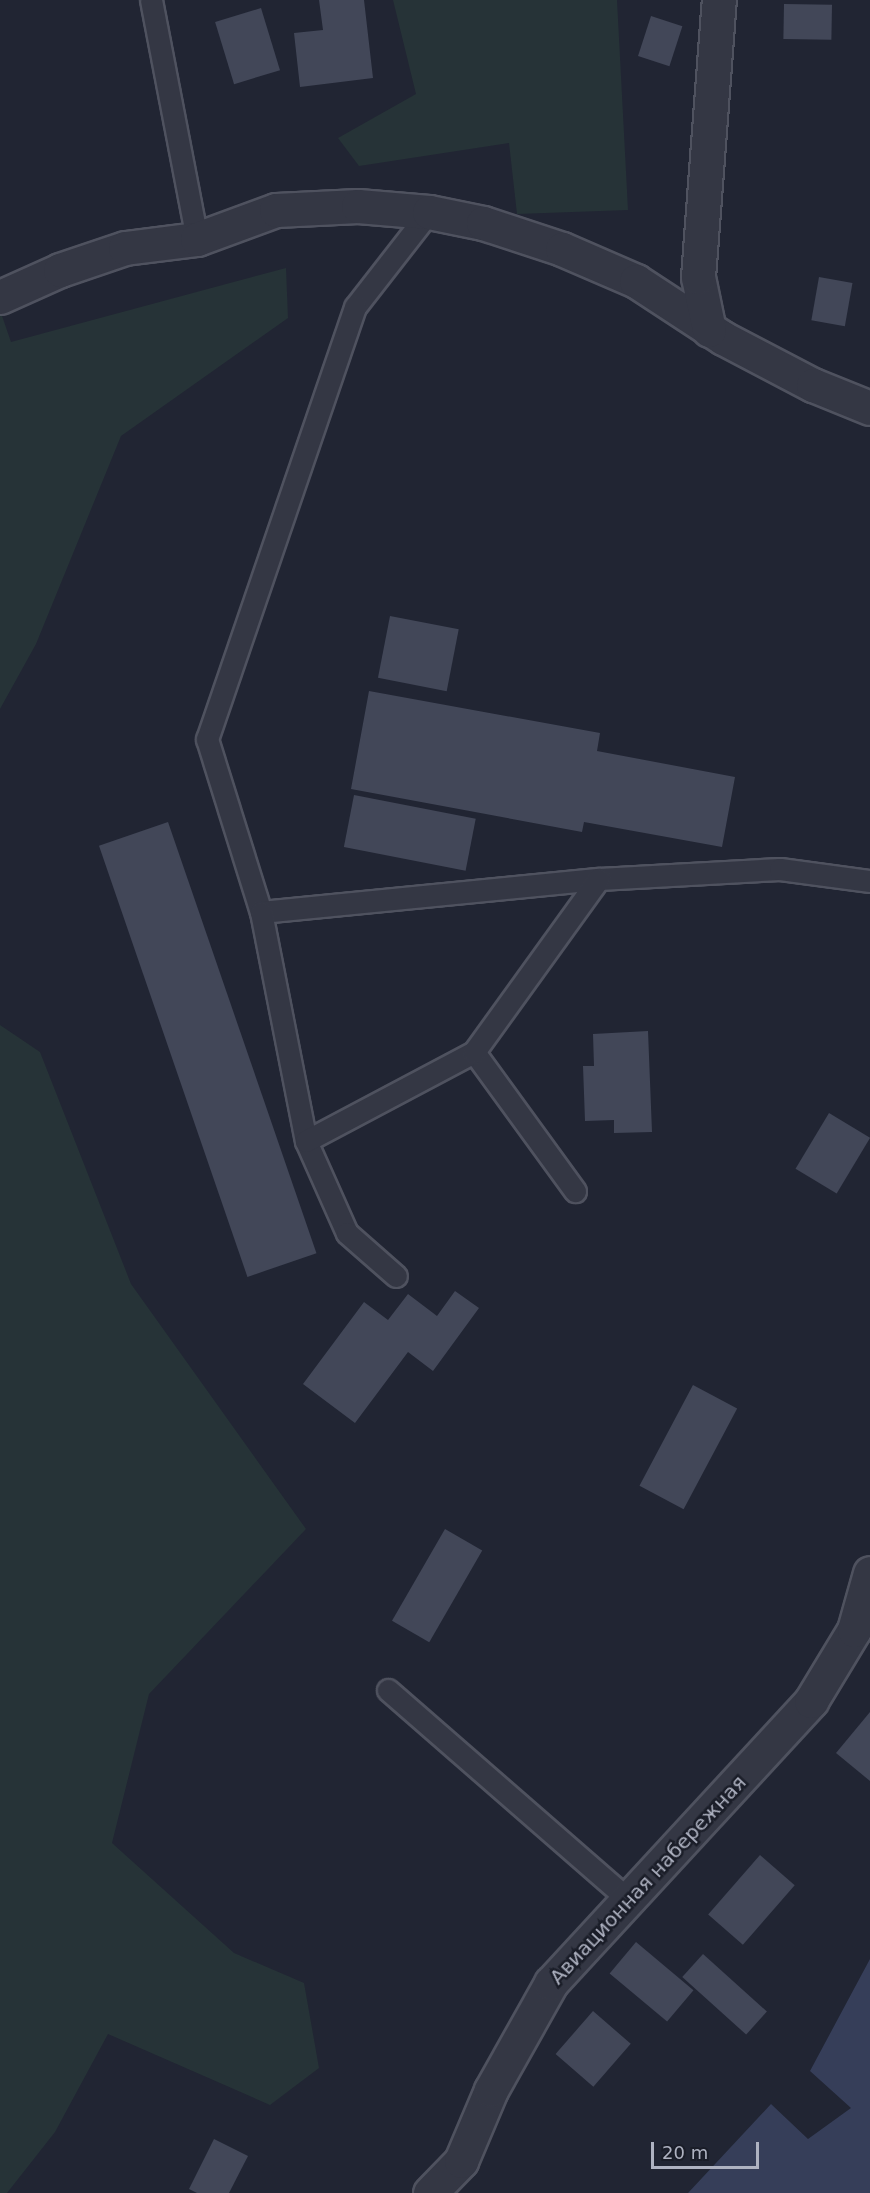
<!DOCTYPE html>
<meta charset="utf-8">
<style>
body{margin:0}
#map{position:relative;width:870px;height:2193px;overflow:hidden;background:#212533;font-family:"DejaVu Sans",sans-serif}
div>[style]{position:absolute}
[style*='--x']{left:calc(var(--x)*1px);top:calc(var(--y)*1px);width:calc(var(--w)*1px);rotate:calc(var(--a)*1deg)}
.green>*{inset:0;background:#263337}
.water>*{inset:0;background:#363e59}
.building>*{inset:0;background:#424758;transform-origin:0 0}
.roads{filter:drop-shadow(2px 0 #4f525f) drop-shadow(-2px 0 #4f525f) drop-shadow(0 2px #4f525f) drop-shadow(0 -2px #4f525f)}
.service>*{height:21px;margin:-10.5px;padding:0 10.5px;transform-origin:10.5px;border-radius:10.5px;background:#343744}
.minor>*{height:33px;margin:-16.5px;padding:0 16.5px;transform-origin:16.5px;border-radius:16.5px;background:#343744}
span{translate:-50% -50%;white-space:nowrap;text-align:center;line-height:1.15;-webkit-text-stroke:5px #1a1d28;paint-order:stroke}
.street-label{font-size:20px;color:#aeb2c1}
.scale{position:absolute;left:651px;top:2142px;width:108px;height:27px;box-sizing:border-box;border:3px solid #aeb2c1;border-top:0;padding-left:8px;font-size:18px;line-height:21px;white-space:nowrap;color:#aeb2c1;-webkit-text-stroke:4px #1a1d28;paint-order:stroke}
</style>
<div id="map">
<div class="green">
<i style="clip-path:polygon(393px 0,617px 0,628px 210px,517px 214px,509px 143px,359px 166px,338px 138px,416px 94px)"></i>
<i style="clip-path:polygon(286px 268px,288px 318px,121px 436px,36px 644px,0 709px,0 310px,11px 342px)"></i>
<i style="clip-path:polygon(0 1025px,40px 1052px,131px 1284px,306px 1529px,149px 1694px,112px 1843px,234px 1953px,304px 1983px,319px 2068px,270px 2105px,108px 2034px,55px 2132px,7px 2193px,0 2193px)"></i>
</div>
<div class="water">
<i style="clip-path:polygon(870px 1959px,870px 2193px,688px 2193px,771px 2104px,808px 2139px,851px 2108px,810px 2071px)"></i>
</div>
<div class="building">
<i style="clip-path:polygon(319px 0,364px 0,373px 78px,300px 87px,294px 33px,323px 30px)"></i>
<i style="left:784px;top:4px;width:48px;height:35px;rotate:1deg"></i>
<i style="left:261px;top:8px;width:65px;height:48px;rotate:73deg"></i>
<i style="left:651px;top:16px;width:33px;height:42px;rotate:18deg"></i>
<i style="left:819px;top:277px;width:34px;height:44px;rotate:10deg"></i>
<i style="left:390px;top:616px;width:70px;height:63px;rotate:11deg"></i>
<i style="clip-path:polygon(369px 691px,600px 733px,597px 751px,735px 777px,722px 847px,584px 822px,582px 832px,351px 789px)"></i>
<i style="left:354px;top:795px;width:124px;height:53px;rotate:11deg"></i>
<i style="left:168px;top:822px;width:456px;height:73px;rotate:71deg"></i>
<i style="clip-path:polygon(648px 1031px,652px 1132px,614px 1133px,614px 1120px,585px 1121px,583px 1066px,594px 1066px,593px 1034px)"></i>
<i style="left:829px;top:1113px;width:48px;height:65px;rotate:31deg"></i>
<i style="clip-path:polygon(455px 1291px,479px 1308px,433px 1371px,408px 1352px,355px 1423px,303px 1384px,364px 1302px,388px 1320px,408px 1294px,437px 1316px)"></i>
<i style="left:693px;top:1385px;width:50px;height:114px;rotate:28deg"></i>
<i style="left:445px;top:1529px;width:43px;height:106px;rotate:30deg"></i>
<i style="clip-path:polygon(870px 1712px,870px 1781px,836px 1753px)"></i>
<i style="left:760px;top:1855px;width:46px;height:79px;rotate:41deg"></i>
<i style="left:636px;top:1942px;width:75px;height:41px;rotate:40deg"></i>
<i style="left:703px;top:1954px;width:86px;height:31px;rotate:42deg"></i>
<i style="left:593px;top:2011px;width:50px;height:57px;rotate:41deg"></i>
<i style="clip-path:polygon(214px 2139px,248px 2156px,229px 2193px,197px 2193px,189px 2189px)"></i>
</div>
<div class="roads">
<div class="service">
<i style="--x:151;--y:0;--w:243;--a:79.1"></i>
<i style="--x:429;--y:212;--w:120;--a:127.9"></i>
<i style="--x:355;--y:307;--w:457;--a:108.9"></i>
<i style="--x:207;--y:739;--w:181;--a:72.7"></i>
<i style="--x:261;--y:912;--w:340;--a:-5.6"></i>
<i style="--x:599;--y:879;--w:181;--a:-3.2"></i>
<i style="--x:780;--y:869;--w:91;--a:7.6"></i>
<i style="--x:261;--y:912;--w:233;--a:78.9"></i>
<i style="--x:306;--y:1141;--w:101;--a:66"></i>
<i style="--x:347;--y:1233;--w:65;--a:41.3"></i>
<i style="--x:474;--y:1052;--w:172;--a:54"></i>
<i style="--x:306;--y:1141;--w:190;--a:-27.9"></i>
<i style="--x:474;--y:1052;--w:213;--a:-54.2"></i>
<i style="--x:388;--y:1690;--w:318;--a:41.1"></i>
</div>
<div class="minor">
<i style="--x:0;--y:297;--w:66;--a:-24.2"></i>
<i style="--x:60;--y:270;--w:69;--a:-18.7"></i>
<i style="--x:125;--y:248;--w:73;--a:-7.1"></i>
<i style="--x:197;--y:239;--w:84;--a:-20.2"></i>
<i style="--x:276;--y:210;--w:82;--a:-2.8"></i>
<i style="--x:358;--y:206;--w:71;--a:4.8"></i>
<i style="--x:429;--y:212;--w:55;--a:11.5"></i>
<i style="--x:483;--y:223;--w:83;--a:18.2"></i>
<i style="--x:562;--y:249;--w:81;--a:23.4"></i>
<i style="--x:636;--y:281;--w:104;--a:33.2"></i>
<i style="--x:723;--y:338;--w:102;--a:27.6"></i>
<i style="--x:813;--y:385;--w:61;--a:22"></i>
<i style="--x:709;--y:330;--w:54;--a:-101.7"></i>
<i style="--x:698;--y:277;--w:278;--a:-85.7"></i>
<i style="--x:430;--y:2193;--w:45;--a:-45.9"></i>
<i style="--x:461;--y:2161;--w:77;--a:-67.1"></i>
<i style="--x:491;--y:2090;--w:123;--a:-60.7"></i>
<i style="--x:551;--y:1983;--w:384;--a:-47.3"></i>
<i style="--x:811;--y:1701;--w:83;--a:-58.8"></i>
<i style="--x:854;--y:1630;--w:59;--a:-74.3"></i>
</div>
</div>
<div class="street-label">
<span style="left:648px;top:1880px;rotate:-47deg">Авиационная набережная</span>
</div>
<div class="scale">20 m</div>
</div>
